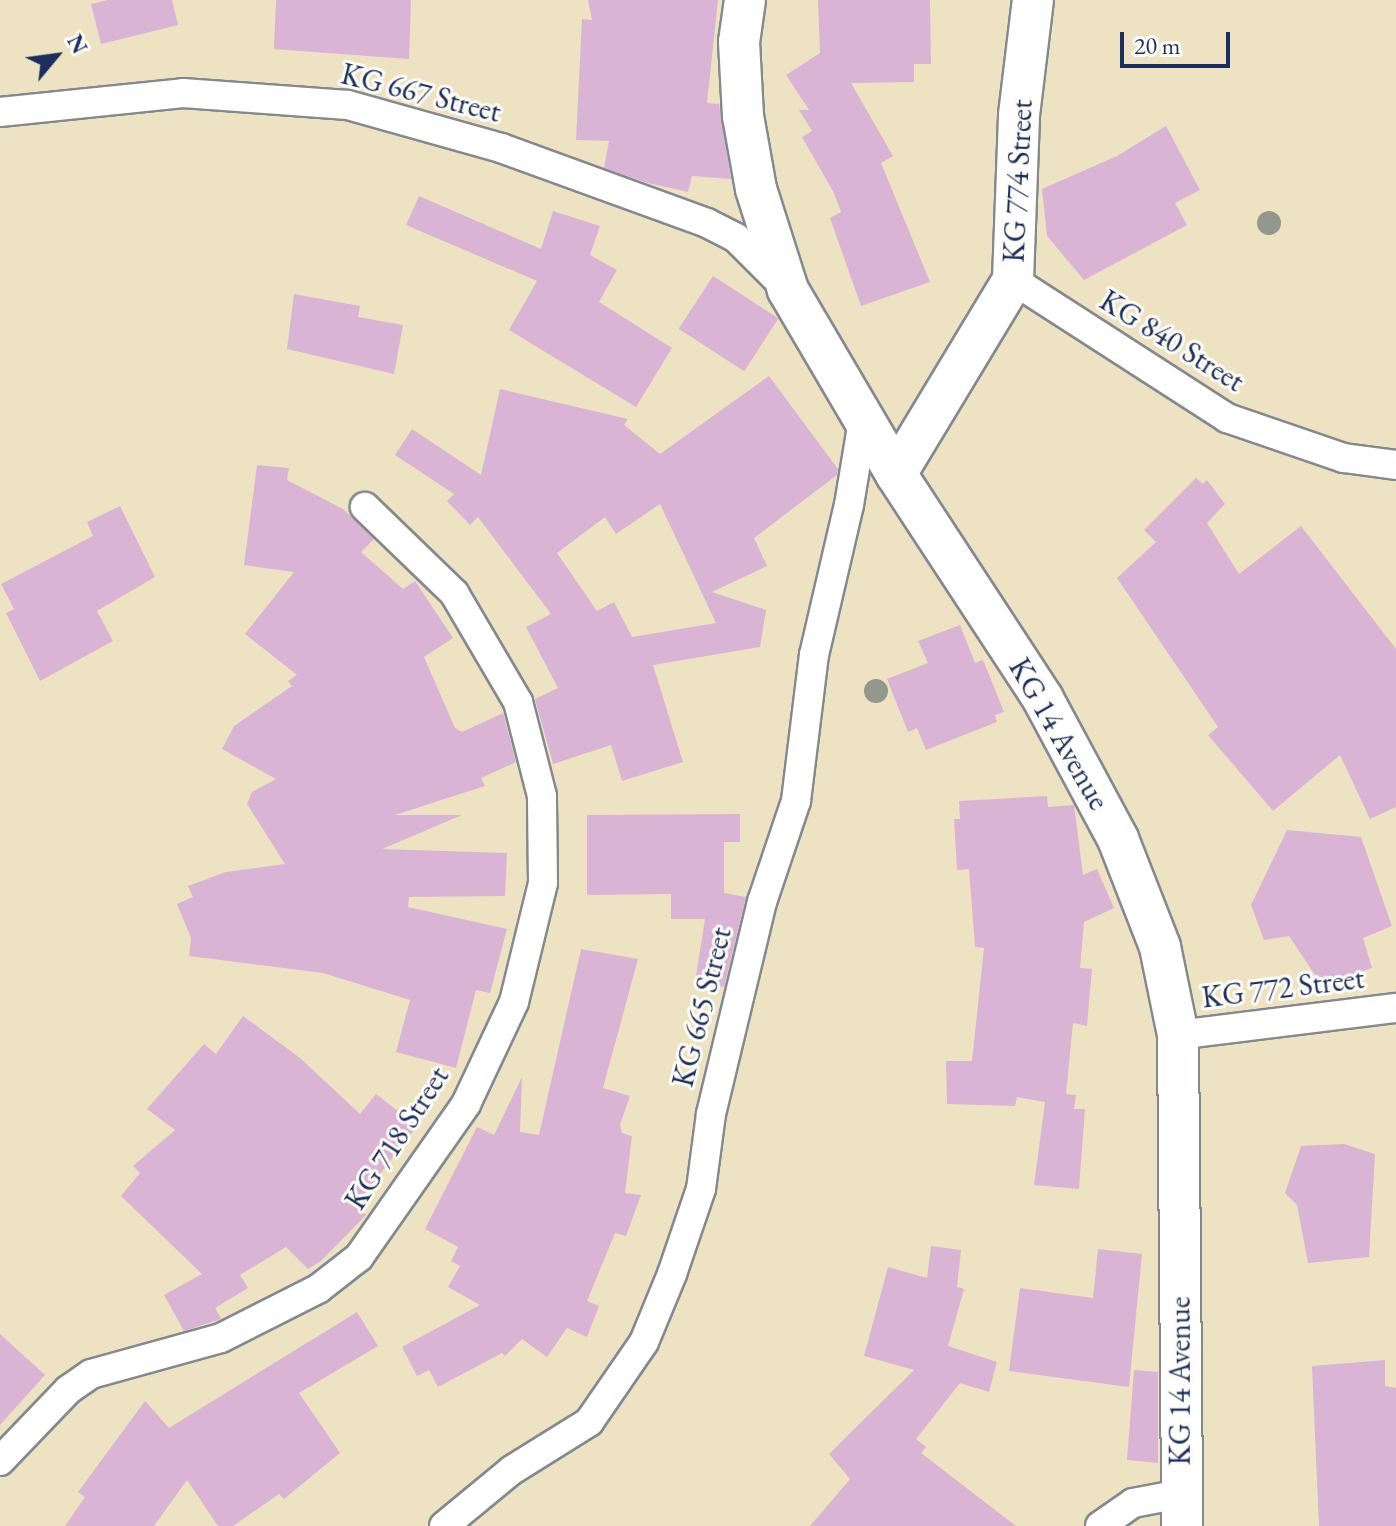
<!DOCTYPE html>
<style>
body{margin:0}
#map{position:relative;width:1396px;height:1526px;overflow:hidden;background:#ede3c3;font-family:"EB Garamond",serif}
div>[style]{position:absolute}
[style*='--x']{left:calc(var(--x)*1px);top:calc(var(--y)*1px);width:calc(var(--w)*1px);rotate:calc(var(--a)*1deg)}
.building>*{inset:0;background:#dab4d4;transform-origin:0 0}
.roads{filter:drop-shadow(2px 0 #848990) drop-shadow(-2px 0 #848990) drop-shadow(0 2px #848990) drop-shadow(0 -2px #848990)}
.street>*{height:28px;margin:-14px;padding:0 14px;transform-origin:14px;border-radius:14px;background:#fff}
.secondary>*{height:40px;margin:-20px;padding:0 20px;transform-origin:20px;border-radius:20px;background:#fff}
.trees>*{width:24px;height:24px;margin:-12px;border-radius:50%;background:#92988d}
span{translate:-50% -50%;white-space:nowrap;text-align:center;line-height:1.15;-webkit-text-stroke:6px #fdfcf7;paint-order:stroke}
.street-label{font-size:30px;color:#1b2f5e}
.north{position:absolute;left:16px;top:16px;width:80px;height:80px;-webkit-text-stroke:6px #fdfcf7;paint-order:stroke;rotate:61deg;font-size:22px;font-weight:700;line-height:32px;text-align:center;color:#1b2f5e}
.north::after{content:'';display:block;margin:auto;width:28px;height:36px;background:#1b2f5e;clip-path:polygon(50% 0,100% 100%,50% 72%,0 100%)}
.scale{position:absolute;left:1120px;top:32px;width:110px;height:36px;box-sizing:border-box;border:4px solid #1b2f5e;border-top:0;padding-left:10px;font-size:24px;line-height:28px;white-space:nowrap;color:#1b2f5e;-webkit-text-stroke:6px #fdfcf7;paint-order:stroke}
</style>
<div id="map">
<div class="building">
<i style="clip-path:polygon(108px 0,172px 0,178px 25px,101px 44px,91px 4px)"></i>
<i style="clip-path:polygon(276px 0,411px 0,409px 59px,274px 49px)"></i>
<i style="clip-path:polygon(588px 0,718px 0,707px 103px,719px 104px,731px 179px,692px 176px,688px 192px,648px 183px,604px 168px,609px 141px,576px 140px,582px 19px,592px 20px)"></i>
<i style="clip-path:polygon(818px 0,930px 0,931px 64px,914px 64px,914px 82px,851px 83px,893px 156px,881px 163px,930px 282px,861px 306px,830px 218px,841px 212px,834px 193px,802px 137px,812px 131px,799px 110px,809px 110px,786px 75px,820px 53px)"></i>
<i style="clip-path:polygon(1166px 126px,1200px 190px,1175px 203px,1187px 225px,1084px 280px,1047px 236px,1042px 189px,1117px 156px)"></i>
<i style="clip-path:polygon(419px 196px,541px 249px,553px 211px,600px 226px,590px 255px,617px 270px,599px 302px,672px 348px,636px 407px,509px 330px,537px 281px,406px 225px)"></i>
<i style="left:713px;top:276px;width:78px;height:63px;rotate:33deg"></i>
<i style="clip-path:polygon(294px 294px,360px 306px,358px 317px,403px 325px,394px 374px,287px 349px)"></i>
<i style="clip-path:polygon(evenodd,769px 376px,838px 469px,837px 475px,754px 538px,767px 566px,712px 592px,766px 610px,760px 647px,653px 665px,683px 762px,622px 781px,611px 745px,553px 764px,535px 699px,558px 688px,526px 627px,551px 614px,478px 517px,470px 525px,447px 501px,454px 494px,395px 455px,412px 429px,481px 475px,500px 389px,628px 419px,624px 425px,660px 454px,769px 376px,660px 504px,716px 623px,632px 637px,614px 602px,597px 611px,557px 553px,605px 517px,616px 534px,660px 504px)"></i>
<i style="clip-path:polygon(257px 465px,289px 468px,287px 480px,343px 509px,374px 539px,361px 552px,403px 589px,415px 581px,453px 638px,424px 657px,455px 728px,462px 732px,503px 713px,516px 762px,481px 778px,485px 786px,395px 815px,462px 815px,382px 849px,507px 853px,505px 896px,409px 897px,408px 907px,507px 929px,490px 993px,476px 990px,456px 1068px,396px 1052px,410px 1000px,323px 973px,189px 956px,191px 938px,177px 904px,193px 897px,188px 886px,226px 872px,285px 864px,247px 804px,252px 792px,276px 779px,222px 749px,234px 726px,292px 686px,288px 681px,297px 675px,245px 634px,294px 572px,244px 565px)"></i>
<i style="clip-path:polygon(1196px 478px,1203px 484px,1207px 480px,1225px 504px,1207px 523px,1239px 574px,1301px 526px,1396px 649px,1396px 807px,1370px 819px,1340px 755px,1273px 811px,1208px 735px,1218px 727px,1117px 578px,1156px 542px,1144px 530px)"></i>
<i style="clip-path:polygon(120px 506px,155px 577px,97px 611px,113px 641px,40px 681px,6px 613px,14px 609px,1px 584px,93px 536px,87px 522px)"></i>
<i style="clip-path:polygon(960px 625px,975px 663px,983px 660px,1004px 712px,995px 715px,997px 722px,926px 750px,917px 728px,908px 732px,887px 679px,928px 663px,918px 641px)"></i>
<i style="clip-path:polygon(1047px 796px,1048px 807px,1074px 805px,1083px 875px,1097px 869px,1114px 908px,1084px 922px,1080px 968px,1092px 969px,1087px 1026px,1073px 1023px,1066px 1094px,1076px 1095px,1074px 1109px,1085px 1109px,1079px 1189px,1034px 1185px,1045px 1102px,1017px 1097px,1015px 1106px,947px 1104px,946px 1061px,972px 1061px,984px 948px,975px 947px,969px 869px,957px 870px,954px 819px,960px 819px,959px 801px)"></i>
<i style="clip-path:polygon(740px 814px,740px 842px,724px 842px,724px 893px,746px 897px,724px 987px,695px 982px,705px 919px,671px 919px,671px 894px,587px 895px,587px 815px)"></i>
<i style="clip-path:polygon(1287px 830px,1361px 837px,1392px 926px,1363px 938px,1372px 968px,1321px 984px,1289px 936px,1264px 940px,1251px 905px)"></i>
<i style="clip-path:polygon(581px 949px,638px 959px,603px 1088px,630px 1096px,620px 1125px,622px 1133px,632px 1136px,625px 1193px,641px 1195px,626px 1236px,615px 1233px,587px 1301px,599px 1306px,587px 1337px,567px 1328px,547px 1357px,522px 1339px,505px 1356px,502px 1353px,438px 1387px,429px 1370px,417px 1376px,402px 1347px,480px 1305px,448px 1287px,460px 1266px,451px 1261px,458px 1247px,425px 1229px,477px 1127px,494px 1135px,522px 1077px,520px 1132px,539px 1135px)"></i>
<i style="clip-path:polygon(243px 1016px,300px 1058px,360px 1114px,376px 1094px,417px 1126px,356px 1205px,366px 1215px,321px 1261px,308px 1269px,286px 1247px,240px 1275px,248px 1288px,215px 1308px,221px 1319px,184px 1331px,164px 1295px,202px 1274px,121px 1196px,140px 1173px,133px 1166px,175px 1130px,147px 1109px,204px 1044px,216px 1054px)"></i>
<i style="clip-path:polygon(1344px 1144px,1375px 1154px,1369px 1257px,1308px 1263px,1297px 1205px,1285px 1193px,1301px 1146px)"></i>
<i style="clip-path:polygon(931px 1246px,961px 1250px,957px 1287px,964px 1289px,948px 1346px,997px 1362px,989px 1392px,960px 1383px,916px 1439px,926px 1447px,921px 1453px,1016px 1526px,810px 1526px,850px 1479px,829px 1454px,914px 1370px,864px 1356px,888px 1267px,927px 1278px)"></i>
<i style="clip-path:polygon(1098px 1249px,1142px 1254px,1129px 1387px,1009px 1371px,1020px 1288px,1093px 1298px)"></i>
<i style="clip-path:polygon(357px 1312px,378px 1346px,299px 1393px,340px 1453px,284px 1499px,279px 1494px,233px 1526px,218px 1526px,187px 1480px,154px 1526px,65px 1526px,85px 1497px,78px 1492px,145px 1401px,169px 1428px)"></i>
<i style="clip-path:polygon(0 1334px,45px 1375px,0 1425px)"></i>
<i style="clip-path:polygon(1385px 1360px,1385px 1386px,1396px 1388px,1396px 1526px,1319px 1526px,1312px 1366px)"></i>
<i style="clip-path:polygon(1134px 1370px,1158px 1372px,1158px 1463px,1127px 1460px)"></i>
</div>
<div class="roads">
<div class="street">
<i style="--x:0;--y:112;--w:184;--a:-5.9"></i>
<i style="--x:183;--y:93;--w:165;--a:4.2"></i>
<i style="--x:348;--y:105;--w:159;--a:15.7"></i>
<i style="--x:501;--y:148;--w:219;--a:20"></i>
<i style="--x:707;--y:223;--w:33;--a:27"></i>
<i style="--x:736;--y:238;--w:69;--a:45"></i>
<i style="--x:1013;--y:280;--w:255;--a:32.8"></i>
<i style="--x:1227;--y:418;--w:124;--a:18.9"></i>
<i style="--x:1344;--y:458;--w:52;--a:7.7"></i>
<i style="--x:1178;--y:1035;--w:220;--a:-7.1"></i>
<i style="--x:0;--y:1461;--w:98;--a:-46.2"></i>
<i style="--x:68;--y:1390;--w:28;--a:-35"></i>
<i style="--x:91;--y:1374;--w:135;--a:-15.5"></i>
<i style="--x:221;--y:1338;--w:109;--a:-26.8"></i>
<i style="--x:318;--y:1289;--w:52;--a:-38"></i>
<i style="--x:359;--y:1257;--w:187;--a:-55"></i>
<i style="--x:466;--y:1104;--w:113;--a:-64.8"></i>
<i style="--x:514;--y:1002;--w:122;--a:-76.3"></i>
<i style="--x:543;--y:883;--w:87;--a:-90.7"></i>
<i style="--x:542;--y:796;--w:97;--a:-104.3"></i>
<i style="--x:518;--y:702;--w:126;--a:-120.4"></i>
<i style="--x:454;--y:593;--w:124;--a:-136"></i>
<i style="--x:444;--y:1526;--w:88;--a:-39.5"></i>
<i style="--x:512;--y:1470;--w:91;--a:-31.9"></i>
<i style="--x:589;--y:1422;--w:97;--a:-55.5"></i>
<i style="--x:644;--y:1342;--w:74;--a:-67.6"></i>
<i style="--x:672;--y:1274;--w:90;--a:-71.2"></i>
<i style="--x:701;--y:1189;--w:76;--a:-82.4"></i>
<i style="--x:711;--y:1114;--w:218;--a:-76.5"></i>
<i style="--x:762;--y:902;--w:107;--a:-71.4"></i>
<i style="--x:796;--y:801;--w:147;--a:-83"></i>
<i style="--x:814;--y:655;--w:154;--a:-76.9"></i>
<i style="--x:849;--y:505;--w:92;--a:-80.6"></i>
<i style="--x:1100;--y:1526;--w:40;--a:-34.9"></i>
<i style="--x:1133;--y:1503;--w:48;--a:-10.8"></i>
</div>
<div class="secondary">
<i style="--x:745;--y:0;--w:42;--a:98.1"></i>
<i style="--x:739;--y:42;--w:74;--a:86.9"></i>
<i style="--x:743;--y:116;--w:74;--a:79.9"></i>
<i style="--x:756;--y:189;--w:106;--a:72.4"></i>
<i style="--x:788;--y:290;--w:213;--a:59.6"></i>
<i style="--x:896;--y:474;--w:269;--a:56.8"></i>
<i style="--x:1043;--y:699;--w:159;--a:61.8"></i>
<i style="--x:1118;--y:839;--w:116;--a:68.7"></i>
<i style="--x:1160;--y:947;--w:90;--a:78.4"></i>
<i style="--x:1178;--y:1035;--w:491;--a:89.5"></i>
<i style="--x:896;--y:474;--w:227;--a:-58.9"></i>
<i style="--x:1013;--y:280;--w:165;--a:-87.9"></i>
<i style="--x:1019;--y:115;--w:116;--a:-83.1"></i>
</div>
</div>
<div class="trees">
<i style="left:1269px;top:223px"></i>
<i style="left:876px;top:691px"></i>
</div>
<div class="street-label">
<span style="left:421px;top:93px;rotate:14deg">KG 667 Street</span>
<span style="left:1018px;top:181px;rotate:-87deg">KG 774 Street</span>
<span style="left:1172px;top:341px;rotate:32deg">KG 840 Street</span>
<span style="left:1059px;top:734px;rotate:60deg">KG 14 Avenue</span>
<span style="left:1283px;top:988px;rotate:-7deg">KG 772 Street</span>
<span style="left:702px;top:1007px;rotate:-76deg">KG 665 Street</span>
<span style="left:397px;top:1138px;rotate:-57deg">KG 718 Street</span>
<span style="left:1180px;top:1381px;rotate:-90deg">KG 14 Avenue</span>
</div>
<div class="north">N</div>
<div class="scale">20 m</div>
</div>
